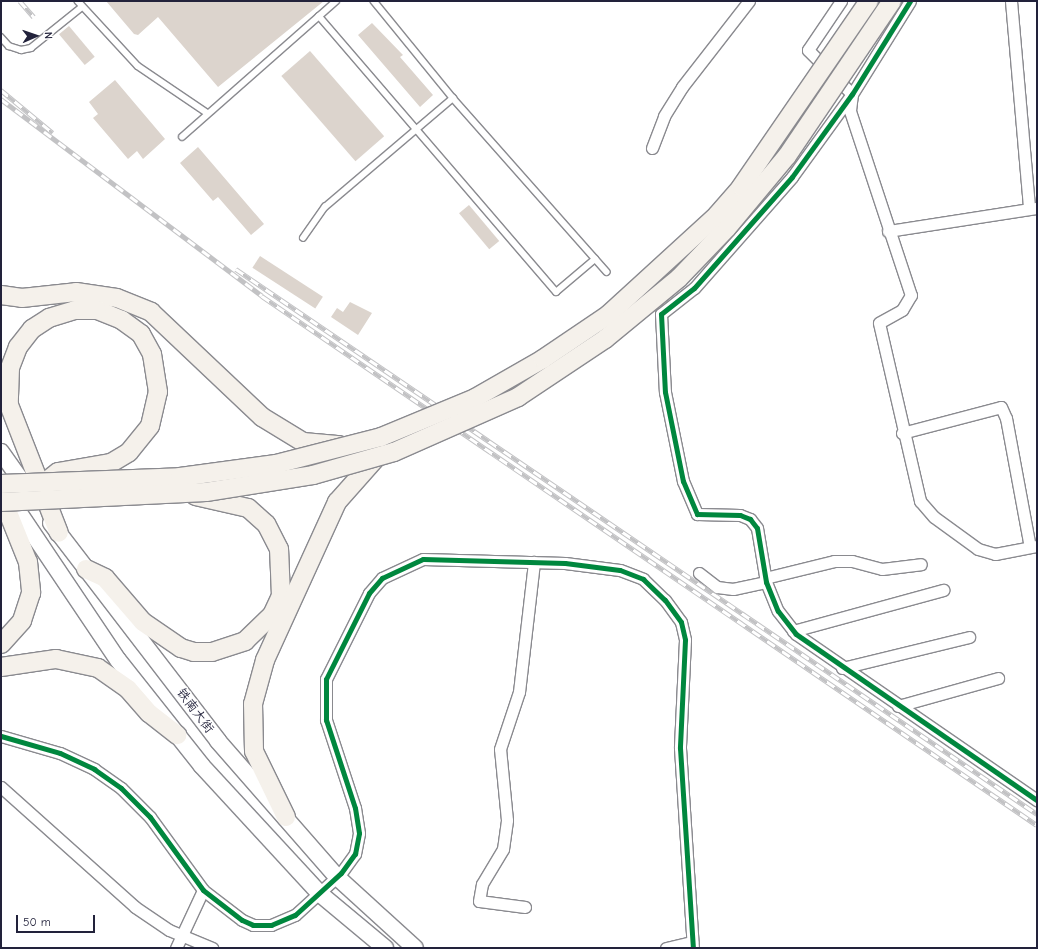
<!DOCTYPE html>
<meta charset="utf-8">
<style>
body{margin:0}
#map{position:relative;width:1038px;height:949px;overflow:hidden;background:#fff;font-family:"Comic Neue","LXGW WenKai TC",sans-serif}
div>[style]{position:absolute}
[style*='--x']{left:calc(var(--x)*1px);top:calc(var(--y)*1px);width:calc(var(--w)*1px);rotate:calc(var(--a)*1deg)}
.building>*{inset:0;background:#dcd4cd;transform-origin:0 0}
.roads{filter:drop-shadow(1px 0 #8a8a8f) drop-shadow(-1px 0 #8a8a8f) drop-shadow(0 1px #8a8a8f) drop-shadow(0 -1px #8a8a8f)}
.service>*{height:5.5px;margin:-2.75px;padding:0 2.75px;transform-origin:2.75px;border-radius:2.75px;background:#fff}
.minor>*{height:11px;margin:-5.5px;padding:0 5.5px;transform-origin:5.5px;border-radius:5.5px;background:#fff}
.secondary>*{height:16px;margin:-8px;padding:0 8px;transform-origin:8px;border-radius:8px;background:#fff}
.primary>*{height:18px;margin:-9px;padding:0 9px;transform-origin:9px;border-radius:9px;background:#f5f1eb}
.rail>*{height:4.5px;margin-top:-2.25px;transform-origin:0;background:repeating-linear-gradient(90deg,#fff 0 9px,#c2c2c4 0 18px);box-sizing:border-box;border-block:1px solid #c2c2c4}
.bridges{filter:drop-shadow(1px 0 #8a8a8f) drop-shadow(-1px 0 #8a8a8f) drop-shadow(0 1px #8a8a8f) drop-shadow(0 -1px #8a8a8f)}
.primary-bridge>*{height:18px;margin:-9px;padding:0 9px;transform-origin:9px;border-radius:9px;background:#f5f1eb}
.cycleway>*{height:5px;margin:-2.5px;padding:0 2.5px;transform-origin:2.5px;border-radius:2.5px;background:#00873e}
span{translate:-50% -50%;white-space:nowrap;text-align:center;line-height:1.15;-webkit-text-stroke:3px #fff;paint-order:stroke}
.street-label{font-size:13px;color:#22223b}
.frame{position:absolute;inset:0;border:2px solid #22223b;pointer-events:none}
.north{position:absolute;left:16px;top:16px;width:40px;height:40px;-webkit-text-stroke:3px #fff;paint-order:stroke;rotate:88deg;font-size:11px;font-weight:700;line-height:16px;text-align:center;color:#22223b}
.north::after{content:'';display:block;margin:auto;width:14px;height:18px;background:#22223b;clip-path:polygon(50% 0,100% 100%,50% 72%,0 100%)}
.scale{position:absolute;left:16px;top:915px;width:79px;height:18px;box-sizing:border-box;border:2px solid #22223b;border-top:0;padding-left:5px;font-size:12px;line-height:14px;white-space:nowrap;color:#22223b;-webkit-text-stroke:3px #fff;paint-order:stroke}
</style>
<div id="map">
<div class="building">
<i style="clip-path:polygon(106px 1px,324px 1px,218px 87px,158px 17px,138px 35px,134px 34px)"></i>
<i style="clip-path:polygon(372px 23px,403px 55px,400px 57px,433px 95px,420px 107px,358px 35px)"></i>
<i style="left:69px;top:26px;width:40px;height:13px;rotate:50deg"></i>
<i style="left:310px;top:51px;width:113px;height:38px;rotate:49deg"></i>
<i style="clip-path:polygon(115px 80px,165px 139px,143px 159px,137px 151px,128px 159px,93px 118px,98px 114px,89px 102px)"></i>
<i style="clip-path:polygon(198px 147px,264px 224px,251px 235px,218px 197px,213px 201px,180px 163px)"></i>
<i style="left:469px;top:205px;width:47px;height:13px;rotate:50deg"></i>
<i style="left:260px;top:256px;width:75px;height:14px;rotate:33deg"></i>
<i style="clip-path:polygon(350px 302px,372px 313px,358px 335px,331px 317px,337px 308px,343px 312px)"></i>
</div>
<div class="roads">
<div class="service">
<i style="--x:78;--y:1;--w:88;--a:47.3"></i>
<i style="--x:138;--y:66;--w:82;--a:34.1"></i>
<i style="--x:374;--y:1;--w:125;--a:50.8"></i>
<i style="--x:453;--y:98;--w:232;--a:48.5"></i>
<i style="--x:319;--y:16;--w:364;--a:49.3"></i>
<i style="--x:556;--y:292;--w:51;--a:-40.2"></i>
<i style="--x:1;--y:37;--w:12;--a:48"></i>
<i style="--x:9;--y:46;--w:13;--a:18"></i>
<i style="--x:21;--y:50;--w:10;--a:-11"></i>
<i style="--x:31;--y:48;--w:65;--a:-38.8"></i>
<i style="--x:182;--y:137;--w:205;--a:-41.4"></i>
<i style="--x:303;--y:238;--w:38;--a:-55"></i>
<i style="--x:325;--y:207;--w:168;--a:-40.4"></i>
</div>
<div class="minor">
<i style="--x:841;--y:1;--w:59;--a:124"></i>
<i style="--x:808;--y:50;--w:62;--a:45"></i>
<i style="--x:910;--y:1;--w:110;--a:121.9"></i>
<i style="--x:852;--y:94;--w:102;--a:125.9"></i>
<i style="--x:792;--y:177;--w:148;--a:131.4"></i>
<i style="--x:694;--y:288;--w:42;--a:141.8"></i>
<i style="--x:661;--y:314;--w:78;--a:87.1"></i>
<i style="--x:665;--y:392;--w:91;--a:78.6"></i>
<i style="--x:683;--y:481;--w:36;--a:67"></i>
<i style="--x:697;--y:514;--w:43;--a:1.3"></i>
<i style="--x:740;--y:515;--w:11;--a:22"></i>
<i style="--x:750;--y:519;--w:11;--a:52"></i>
<i style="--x:757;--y:528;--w:55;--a:80.5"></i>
<i style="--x:766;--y:582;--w:31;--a:68"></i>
<i style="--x:778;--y:611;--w:29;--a:52"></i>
<i style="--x:796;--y:634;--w:293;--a:34.6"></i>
<i style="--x:1011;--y:1;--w:208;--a:85"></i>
<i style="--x:852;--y:94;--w:17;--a:97"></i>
<i style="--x:850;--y:111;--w:194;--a:71.7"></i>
<i style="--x:911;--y:295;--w:17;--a:121"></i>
<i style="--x:902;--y:310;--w:26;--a:151"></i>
<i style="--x:879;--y:323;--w:183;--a:77"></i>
<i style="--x:920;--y:501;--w:21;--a:49"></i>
<i style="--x:934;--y:517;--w:54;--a:36"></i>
<i style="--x:978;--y:549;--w:18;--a:16"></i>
<i style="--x:995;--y:554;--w:43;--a:-10.8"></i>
<i style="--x:652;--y:148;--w:34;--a:-69"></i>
<i style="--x:664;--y:116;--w:34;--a:-58"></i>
<i style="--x:682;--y:87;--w:109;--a:-52.1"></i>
<i style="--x:888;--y:231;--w:151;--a:-8.8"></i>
<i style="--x:902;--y:433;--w:102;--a:-14.7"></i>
<i style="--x:1001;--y:407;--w:12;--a:66"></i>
<i style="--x:1006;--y:418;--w:131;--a:79.5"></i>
<i style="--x:699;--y:573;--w:23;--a:38"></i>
<i style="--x:717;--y:587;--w:16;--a:7"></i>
<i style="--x:733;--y:589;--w:34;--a:-12"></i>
<i style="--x:765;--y:578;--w:71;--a:-13.8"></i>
<i style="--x:834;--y:561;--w:18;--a:0"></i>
<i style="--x:852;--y:561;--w:31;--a:15"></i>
<i style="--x:882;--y:569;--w:39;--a:-7"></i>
<i style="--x:793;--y:631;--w:156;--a:-15.3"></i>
<i style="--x:842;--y:668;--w:131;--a:-13.7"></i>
<i style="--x:898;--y:706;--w:104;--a:-15.6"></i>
<i style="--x:1;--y:736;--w:61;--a:16.1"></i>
<i style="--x:60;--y:753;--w:38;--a:25"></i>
<i style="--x:94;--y:769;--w:33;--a:35"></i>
<i style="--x:121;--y:788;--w:41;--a:45"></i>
<i style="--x:150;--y:817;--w:90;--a:54"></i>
<i style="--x:203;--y:890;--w:49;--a:37.6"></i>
<i style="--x:242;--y:920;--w:12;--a:24"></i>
<i style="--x:253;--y:925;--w:18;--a:0"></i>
<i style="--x:271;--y:925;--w:26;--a:-23"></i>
<i style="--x:295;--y:915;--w:62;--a:-42.4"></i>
<i style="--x:341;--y:873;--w:24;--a:-54"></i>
<i style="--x:355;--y:854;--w:21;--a:-79"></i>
<i style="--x:359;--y:833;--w:25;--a:-99"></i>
<i style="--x:355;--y:808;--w:93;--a:-108.2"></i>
<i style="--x:326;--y:720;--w:41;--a:-90"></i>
<i style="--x:326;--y:679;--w:96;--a:-63.4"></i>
<i style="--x:369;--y:593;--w:20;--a:-49"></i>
<i style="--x:382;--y:578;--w:45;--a:-24.9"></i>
<i style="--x:423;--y:559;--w:142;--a:1.6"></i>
<i style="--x:565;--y:563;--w:55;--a:7.3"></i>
<i style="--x:620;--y:570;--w:25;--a:21"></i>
<i style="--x:643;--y:579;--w:30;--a:44"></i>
<i style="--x:665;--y:600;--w:27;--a:54"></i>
<i style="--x:681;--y:622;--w:18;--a:77"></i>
<i style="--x:685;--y:640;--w:108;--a:92.7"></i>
<i style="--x:680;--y:748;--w:200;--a:86.3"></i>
<i style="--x:1;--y:787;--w:180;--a:41.8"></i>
<i style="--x:135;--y:907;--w:41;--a:34.1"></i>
<i style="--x:169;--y:930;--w:47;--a:22.7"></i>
<i style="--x:525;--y:907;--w:46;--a:-172.6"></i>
<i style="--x:479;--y:901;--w:17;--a:-80"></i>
<i style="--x:482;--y:884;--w:41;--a:-59"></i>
<i style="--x:503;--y:849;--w:29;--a:-82"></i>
<i style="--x:507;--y:820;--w:71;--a:-95.6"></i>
<i style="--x:500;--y:749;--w:60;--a:-71.6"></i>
<i style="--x:519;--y:692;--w:131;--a:-83.4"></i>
<i style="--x:176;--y:948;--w:64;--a:-65"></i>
<i style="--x:666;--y:948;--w:27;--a:-13"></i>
</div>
<div class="secondary">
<i style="--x:1;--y:452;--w:50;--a:54.7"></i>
<i style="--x:5;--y:492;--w:202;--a:56.1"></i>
<i style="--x:118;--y:660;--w:135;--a:51.6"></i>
<i style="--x:202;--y:766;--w:173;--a:47.3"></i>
<i style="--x:319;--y:893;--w:86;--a:39.8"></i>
<i style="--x:51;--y:523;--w:275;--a:52.5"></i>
<i style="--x:218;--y:741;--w:181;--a:48.8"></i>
<i style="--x:337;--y:877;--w:105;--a:42.3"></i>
</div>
<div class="primary">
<i style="--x:1;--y:295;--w:21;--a:8"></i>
<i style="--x:22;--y:298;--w:54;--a:-6.3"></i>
<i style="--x:76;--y:292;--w:41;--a:8.3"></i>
<i style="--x:117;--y:298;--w:37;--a:22"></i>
<i style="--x:151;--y:312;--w:153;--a:43.4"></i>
<i style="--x:262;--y:417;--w:48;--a:31.4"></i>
<i style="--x:303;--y:442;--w:37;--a:5"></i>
<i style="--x:44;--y:483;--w:18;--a:-38"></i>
<i style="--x:58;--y:472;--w:54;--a:-9.6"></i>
<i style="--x:111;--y:463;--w:21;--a:-31"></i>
<i style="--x:129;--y:452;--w:33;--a:-51"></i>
<i style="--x:150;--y:426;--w:35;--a:-77"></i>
<i style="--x:158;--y:392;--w:38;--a:-99"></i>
<i style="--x:152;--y:354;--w:23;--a:-119"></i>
<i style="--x:141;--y:334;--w:24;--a:-144"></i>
<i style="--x:122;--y:320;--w:27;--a:-158"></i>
<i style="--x:97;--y:310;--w:22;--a:180"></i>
<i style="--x:75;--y:310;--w:27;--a:163"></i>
<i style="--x:49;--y:318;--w:20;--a:147"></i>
<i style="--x:32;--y:329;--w:23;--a:128"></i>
<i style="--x:18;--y:347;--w:22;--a:111"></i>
<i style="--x:10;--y:368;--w:37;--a:92"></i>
<i style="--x:9;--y:405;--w:137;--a:68.7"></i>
<i style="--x:1;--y:495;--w:72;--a:68.1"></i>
<i style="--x:28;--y:562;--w:31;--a:84"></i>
<i style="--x:31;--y:593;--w:29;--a:108"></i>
<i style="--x:22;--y:621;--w:31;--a:132"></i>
<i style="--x:86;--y:569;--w:21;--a:25"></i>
<i style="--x:105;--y:578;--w:58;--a:49.2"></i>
<i style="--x:143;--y:622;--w:46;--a:34.4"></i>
<i style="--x:181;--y:648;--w:14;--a:17"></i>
<i style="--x:194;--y:652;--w:18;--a:0"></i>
<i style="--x:212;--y:652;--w:35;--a:-18"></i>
<i style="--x:245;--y:641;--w:37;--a:-44"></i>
<i style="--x:272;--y:615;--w:21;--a:-65"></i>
<i style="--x:281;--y:596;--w:47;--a:-92.4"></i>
<i style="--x:279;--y:549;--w:28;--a:-117"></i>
<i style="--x:266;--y:524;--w:24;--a:-138"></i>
<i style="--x:248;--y:508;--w:54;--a:-167.2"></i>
<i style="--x:1;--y:667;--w:56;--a:-8.3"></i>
<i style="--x:56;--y:659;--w:43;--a:12.1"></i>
<i style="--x:98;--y:668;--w:37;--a:35"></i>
<i style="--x:128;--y:689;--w:32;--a:49"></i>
<i style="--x:149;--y:713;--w:36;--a:38"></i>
<i style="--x:286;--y:817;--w:73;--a:-115.9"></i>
<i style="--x:254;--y:751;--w:47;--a:-91.2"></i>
<i style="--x:253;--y:704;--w:46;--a:-74.7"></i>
<i style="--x:265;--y:660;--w:174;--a:-65.5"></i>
<i style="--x:337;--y:502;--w:59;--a:-48.4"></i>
</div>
</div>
<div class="rail">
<i style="--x:20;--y:1;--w:21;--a:49"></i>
<i style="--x:1;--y:90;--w:67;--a:39.6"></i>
<i style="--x:1;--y:99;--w:327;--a:37"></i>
<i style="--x:262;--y:296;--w:938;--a:34.32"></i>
<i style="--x:236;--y:269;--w:969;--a:34.23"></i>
</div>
<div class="bridges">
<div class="primary-bridge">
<i style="--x:1;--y:484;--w:179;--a:-2.2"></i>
<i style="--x:180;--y:477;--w:97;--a:-7.7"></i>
<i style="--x:276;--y:464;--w:108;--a:-14.4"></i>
<i style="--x:381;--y:437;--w:102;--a:-22.5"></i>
<i style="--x:475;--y:398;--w:78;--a:-29.8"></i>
<i style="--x:543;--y:359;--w:78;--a:-34.1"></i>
<i style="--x:608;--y:315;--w:148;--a:-42.5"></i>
<i style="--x:717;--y:215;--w:37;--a:-49"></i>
<i style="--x:741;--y:187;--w:226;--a:-55.5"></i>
<i style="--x:1;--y:502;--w:205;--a:-2.8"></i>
<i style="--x:206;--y:492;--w:108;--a:-9"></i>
<i style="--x:313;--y:475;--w:84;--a:-15.9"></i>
<i style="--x:394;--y:452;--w:136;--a:-23.9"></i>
<i style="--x:518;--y:397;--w:105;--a:-33.7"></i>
<i style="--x:605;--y:339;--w:96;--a:-39.5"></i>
<i style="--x:679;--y:278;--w:69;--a:-46.2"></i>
<i style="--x:727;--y:228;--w:94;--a:-50.2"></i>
<i style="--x:787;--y:156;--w:187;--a:-55.9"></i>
</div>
</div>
<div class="cycleway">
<i style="--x:910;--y:1;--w:110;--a:121.9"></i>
<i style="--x:852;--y:94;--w:102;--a:125.9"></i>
<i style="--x:792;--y:177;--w:148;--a:131.4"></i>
<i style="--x:694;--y:288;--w:42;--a:141.8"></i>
<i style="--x:661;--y:314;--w:78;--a:87.1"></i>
<i style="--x:665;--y:392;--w:91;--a:78.6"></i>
<i style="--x:683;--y:481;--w:36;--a:67"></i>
<i style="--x:697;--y:514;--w:43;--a:1.3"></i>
<i style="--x:740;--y:515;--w:11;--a:22"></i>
<i style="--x:750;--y:519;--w:11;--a:52"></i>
<i style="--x:757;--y:528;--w:55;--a:80.5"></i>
<i style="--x:766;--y:582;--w:31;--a:68"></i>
<i style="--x:778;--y:611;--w:29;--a:52"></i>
<i style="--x:796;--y:634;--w:293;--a:34.6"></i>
<i style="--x:1;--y:736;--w:61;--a:16.1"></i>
<i style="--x:60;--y:753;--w:38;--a:25"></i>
<i style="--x:94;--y:769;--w:33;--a:35"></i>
<i style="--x:121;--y:788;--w:41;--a:45"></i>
<i style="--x:150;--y:817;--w:90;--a:54"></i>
<i style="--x:203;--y:890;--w:49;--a:37.6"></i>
<i style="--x:242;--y:920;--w:12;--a:24"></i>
<i style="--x:253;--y:925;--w:18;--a:0"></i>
<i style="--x:271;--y:925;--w:26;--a:-23"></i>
<i style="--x:295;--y:915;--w:62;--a:-42.4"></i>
<i style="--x:341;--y:873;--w:24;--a:-54"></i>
<i style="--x:355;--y:854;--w:21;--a:-79"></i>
<i style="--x:359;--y:833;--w:25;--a:-99"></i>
<i style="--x:355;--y:808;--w:93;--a:-108.2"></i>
<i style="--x:326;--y:720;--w:41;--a:-90"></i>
<i style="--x:326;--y:679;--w:96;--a:-63.4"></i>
<i style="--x:369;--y:593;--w:20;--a:-49"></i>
<i style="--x:382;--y:578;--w:45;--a:-24.9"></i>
<i style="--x:423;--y:559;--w:142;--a:1.6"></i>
<i style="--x:565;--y:563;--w:55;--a:7.3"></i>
<i style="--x:620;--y:570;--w:25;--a:21"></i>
<i style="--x:643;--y:579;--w:30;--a:44"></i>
<i style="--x:665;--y:600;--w:27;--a:54"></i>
<i style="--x:681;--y:622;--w:18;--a:77"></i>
<i style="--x:685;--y:640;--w:108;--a:92.7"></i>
<i style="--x:680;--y:748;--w:200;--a:86.3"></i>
</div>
<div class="street-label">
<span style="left:195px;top:711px;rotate:53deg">铁南大街</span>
</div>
<div class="frame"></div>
<div class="north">N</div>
<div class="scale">50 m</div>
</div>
